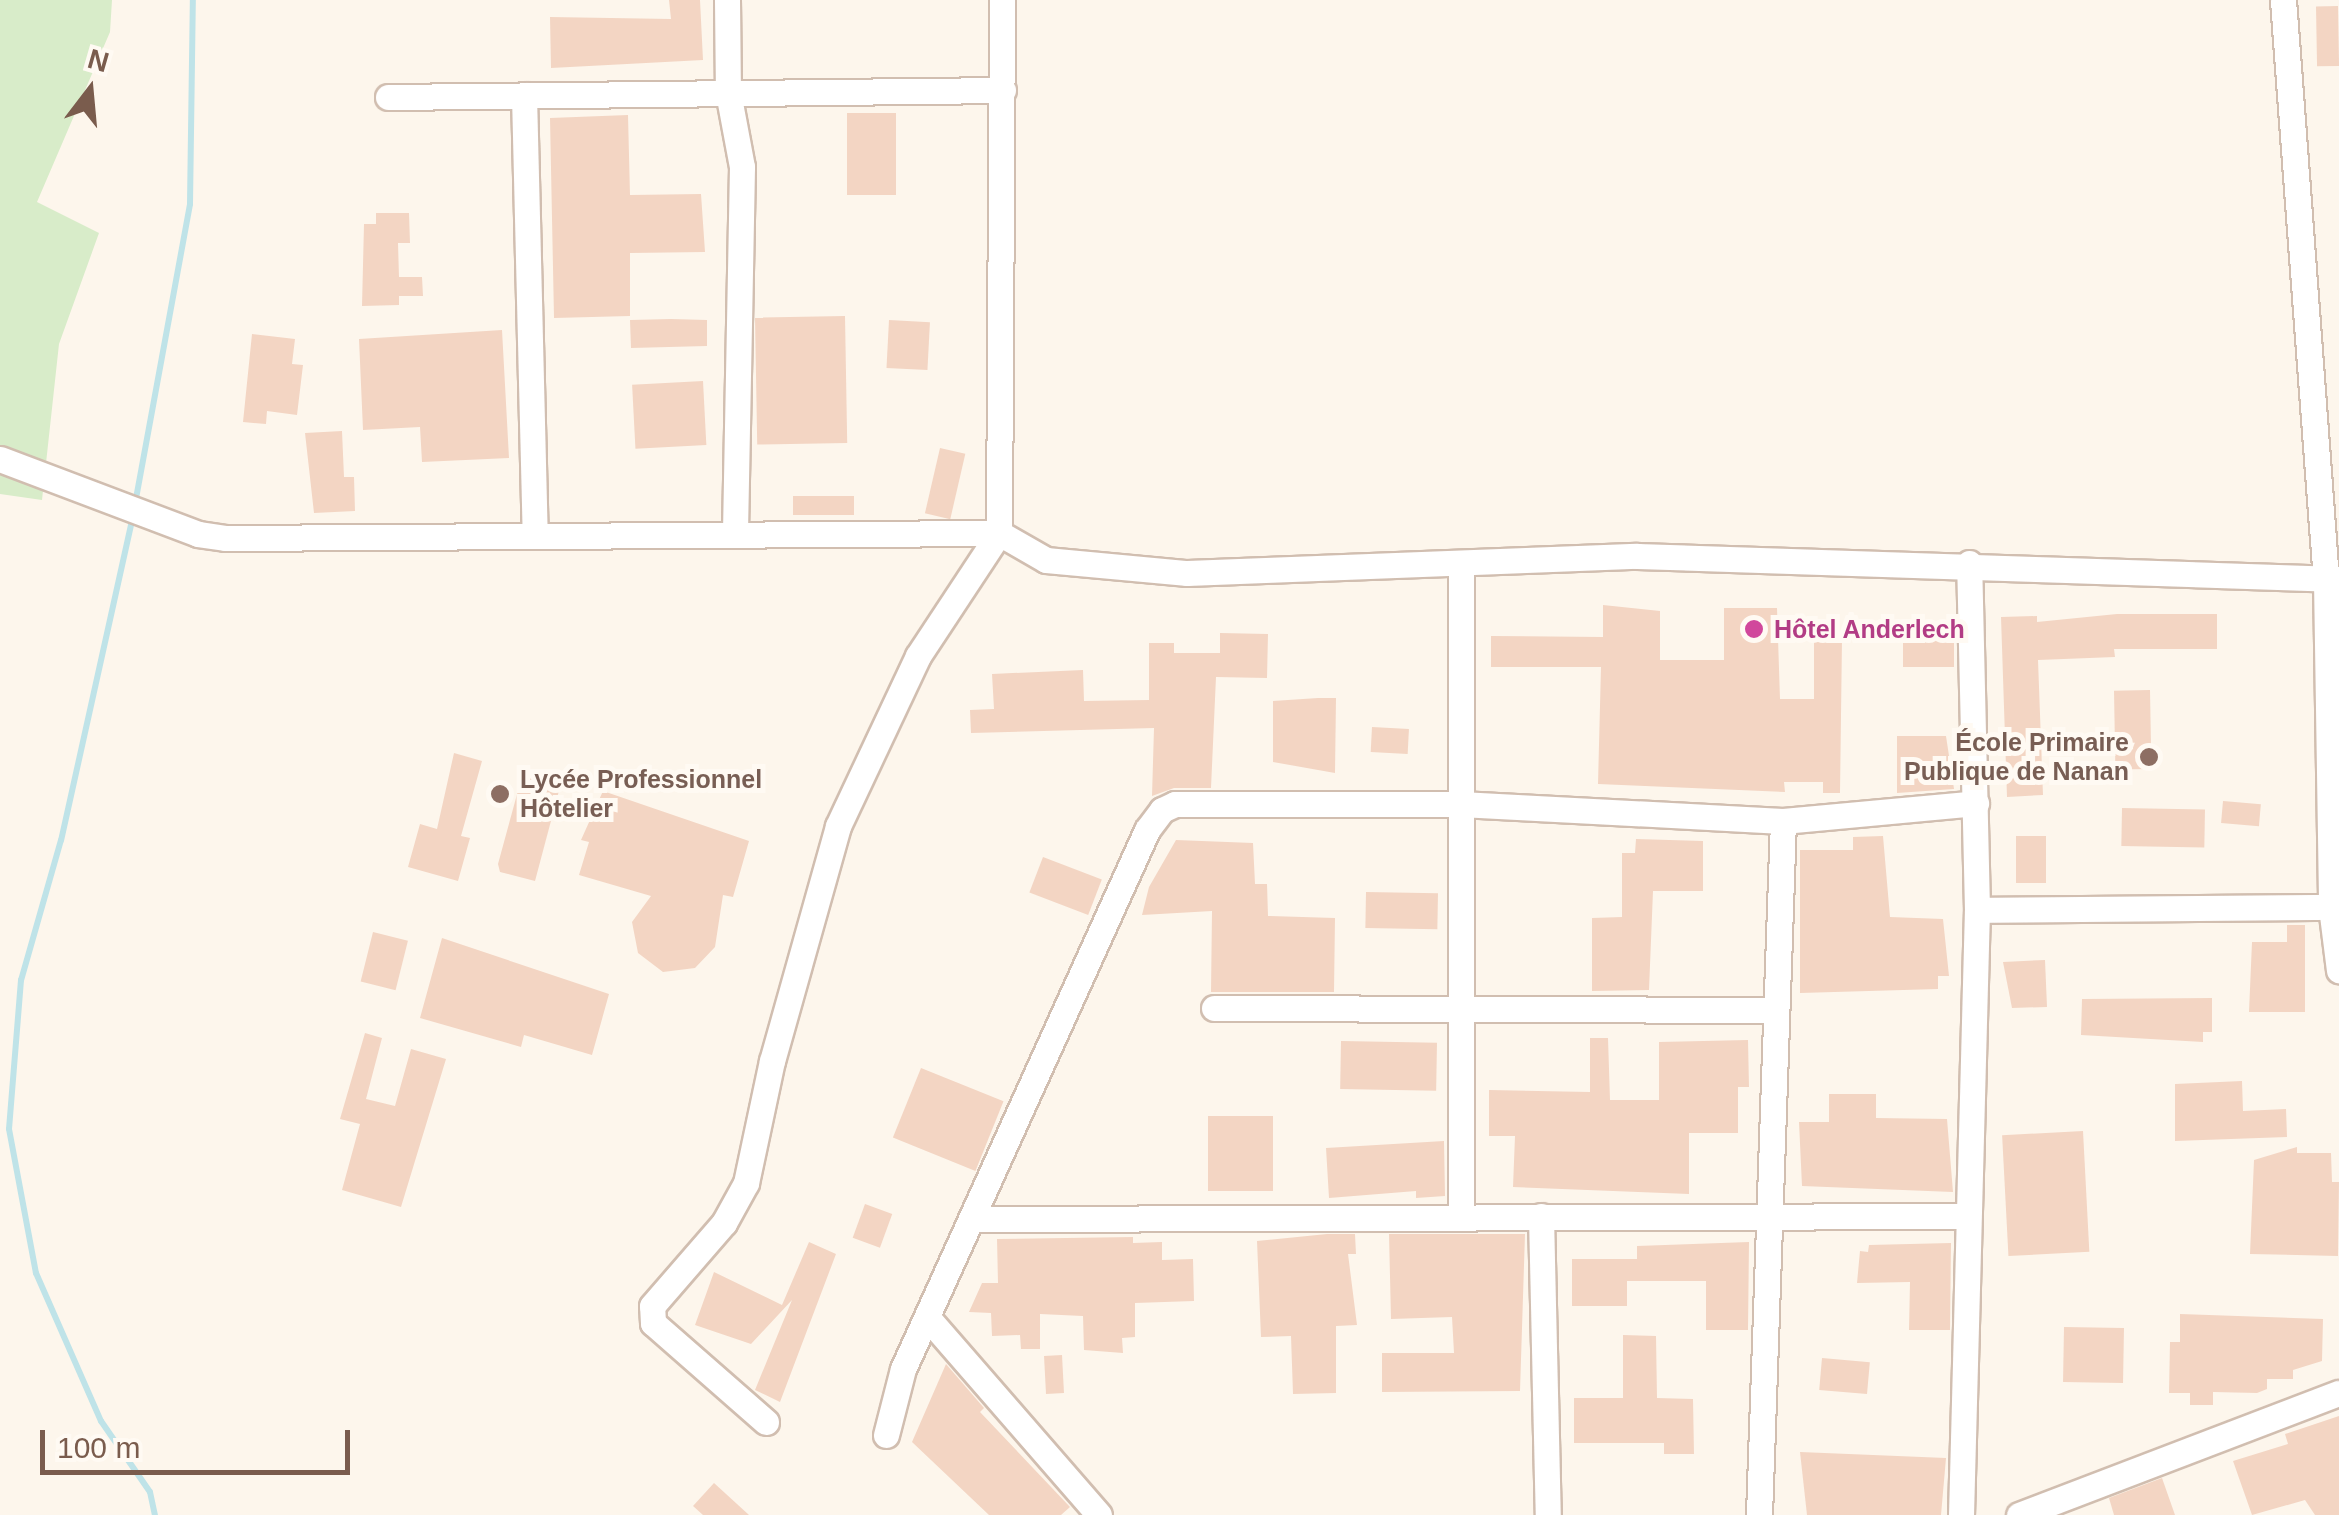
<!DOCTYPE html>
<meta charset="utf-8">
<style>
body{margin:0}
#map{position:relative;width:2339px;height:1515px;overflow:hidden;background:#fdf6ec;font-family:Helvetica,sans-serif}
div>[style]{position:absolute}
[style*='--x']{left:calc(var(--x)*1px);top:calc(var(--y)*1px);width:calc(var(--w)*1px);rotate:calc(var(--a)*1deg)}
.green>*{inset:0;background:#d8ecc9}
.stream>*{height:6px;margin:-3px;padding:0 3px;transform-origin:3px;border-radius:3px;background:#bfe3e8}
.building>*{inset:0;background:#f3d5c3;transform-origin:0 0}
.roads{filter:drop-shadow(2px 0 #d1beb0) drop-shadow(-2px 0 #d1beb0) drop-shadow(0 2px #d1beb0) drop-shadow(0 -2px #d1beb0)}
.minor>*{height:25px;margin:-12.5px;padding:0 12.5px;transform-origin:12.5px;border-radius:12.5px;background:#fff}
.dots>*{width:28px;height:28px;translate:-50% -50%;box-sizing:border-box;border:5px solid #fffaf3;border-radius:50%}
span{translate:-50% -50%;white-space:nowrap;text-align:center;line-height:1.15;-webkit-text-stroke:10px #fffaf3;paint-order:stroke}
.hotel-label{font-size:25px;color:#b23c85;font-weight:700}
.left{translate:0 -50%;text-align:left}
.education-label{font-size:25px;color:#785e54;font-weight:700}
.right{translate:-100% -50%;text-align:right}
.north{position:absolute;left:40px;top:40px;width:100px;height:100px;-webkit-text-stroke:8px #fffaf3;paint-order:stroke;rotate:16deg;font-size:28px;font-weight:700;line-height:40px;text-align:center;color:#7a5c4d}
.north::after{content:'';display:block;margin:auto;width:35px;height:45px;background:#7a5c4d;clip-path:polygon(50% 0,100% 100%,50% 72%,0 100%)}
.scale{position:absolute;left:40px;top:1430px;width:310px;height:45px;box-sizing:border-box;border:5px solid #7a5c4d;border-top:0;padding-left:12px;font-size:30px;line-height:35px;white-space:nowrap;color:#7a5c4d;-webkit-text-stroke:8px #fffaf3;paint-order:stroke}
</style>
<div id="map">
<div class="green">
<i style="clip-path:polygon(0 0,112px 0,110px 32px,37px 202px,99px 233px,59px 344px,42px 500px,0 494px)"></i>
</div>
<div class="stream">
<i style="--x:135;--y:504;--w:305;--a:-79.6"></i>
<i style="--x:190;--y:204;--w:204;--a:-89.2"></i>
<i style="--x:133;--y:516;--w:332;--a:102.5"></i>
<i style="--x:61;--y:840;--w:146;--a:105.9"></i>
<i style="--x:21;--y:980;--w:149;--a:94.6"></i>
<i style="--x:9;--y:1129;--w:147;--a:79.4"></i>
<i style="--x:36;--y:1273;--w:162;--a:66.3"></i>
<i style="--x:101;--y:1421;--w:86;--a:55.4"></i>
<i style="--x:150;--y:1492;--w:24;--a:78"></i>
</div>
<div class="building">
<i style="clip-path:polygon(669px 0,700px 0,703px 60px,551px 68px,550px 17px,671px 19px)"></i>
<i style="left:2338px;top:6px;width:60px;height:22px;rotate:89deg"></i>
<i style="left:847px;top:113px;width:49px;height:82px"></i>
<i style="clip-path:polygon(628px 115px,630px 195px,701px 194px,705px 252px,630px 253px,630px 316px,554px 318px,550px 118px)"></i>
<i style="clip-path:polygon(376px 213px,409px 213px,410px 243px,398px 243px,399px 277px,422px 277px,423px 296px,399px 296px,399px 305px,362px 306px,364px 224px,376px 224px)"></i>
<i style="left:845px;top:316px;width:127px;height:90px;rotate:89deg"></i>
<i style="clip-path:polygon(671px 319px,707px 320px,707px 346px,631px 348px,630px 320px)"></i>
<i style="left:889px;top:320px;width:41px;height:48px;rotate:3deg"></i>
<i style="clip-path:polygon(502px 330px,509px 458px,422px 462px,420px 427px,363px 430px,359px 339px)"></i>
<i style="clip-path:polygon(252px 334px,295px 339px,292px 364px,303px 365px,297px 415px,267px 411px,266px 424px,243px 422px)"></i>
<i style="left:703px;top:381px;width:64px;height:71px;rotate:87deg"></i>
<i style="clip-path:polygon(342px 431px,344px 477px,354px 477px,355px 511px,314px 513px,305px 433px)"></i>
<i style="left:940px;top:448px;width:26px;height:67px;rotate:13deg"></i>
<i style="left:793px;top:496px;width:61px;height:19px"></i>
<i style="clip-path:polygon(1603px 605px,1660px 611px,1660px 660px,1724px 660px,1724px 608px,1777px 608px,1780px 699px,1814px 699px,1814px 639px,1842px 639px,1840px 793px,1823px 793px,1823px 782px,1784px 782px,1785px 792px,1598px 784px,1601px 667px,1491px 667px,1491px 636px,1603px 637px)"></i>
<i style="clip-path:polygon(2117px 614px,2217px 614px,2217px 649px,2114px 649px,2115px 657px,2038px 660px,2043px 795px,2007px 797px,2001px 617px,2037px 616px,2037px 622px)"></i>
<i style="left:1903px;top:629px;width:51px;height:38px"></i>
<i style="clip-path:polygon(1220px 633px,1268px 634px,1267px 678px,1216px 677px,1211px 788px,1174px 788px,1152px 796px,1154px 728px,971px 733px,970px 710px,994px 709px,992px 674px,1083px 670px,1084px 701px,1149px 700px,1149px 643px,1174px 643px,1174px 653px,1220px 653px)"></i>
<i style="left:2150px;top:690px;width:79px;height:36px;rotate:89deg"></i>
<i style="clip-path:polygon(1318px 698px,1336px 698px,1335px 773px,1273px 762px,1273px 701px)"></i>
<i style="left:1372px;top:727px;width:37px;height:25px;rotate:3deg"></i>
<i style="clip-path:polygon(1897px 736px,1946px 736px,1954px 789px,1897px 793px)"></i>
<i style="clip-path:polygon(454px 753px,482px 761px,461px 836px,470px 838px,458px 881px,408px 867px,420px 824px,437px 829px)"></i>
<i style="clip-path:polygon(522px 776px,560px 787px,535px 881px,500px 872px,498px 864px)"></i>
<i style="clip-path:polygon(603px 791px,749px 841px,733px 897px,723px 895px,715px 947px,695px 968px,663px 972px,638px 953px,632px 922px,651px 896px,579px 875px,589px 842px,581px 840px)"></i>
<i style="left:2223px;top:801px;width:38px;height:22px;rotate:5deg"></i>
<i style="left:2122px;top:808px;width:83px;height:38px;rotate:1deg"></i>
<i style="clip-path:polygon(1883px 836px,1890px 917px,1943px 919px,1949px 976px,1938px 976px,1938px 989px,1800px 993px,1800px 850px,1853px 850px,1853px 837px)"></i>
<i style="left:2046px;top:836px;width:47px;height:30px;rotate:90deg"></i>
<i style="clip-path:polygon(1636px 839px,1703px 841px,1703px 891px,1653px 891px,1649px 990px,1592px 991px,1592px 918px,1622px 917px,1622px 853px,1635px 853px)"></i>
<i style="clip-path:polygon(1176px 840px,1253px 843px,1255px 884px,1267px 884px,1268px 916px,1335px 918px,1334px 992px,1211px 992px,1212px 911px,1142px 915px,1149px 887px)"></i>
<i style="left:1043px;top:857px;width:63px;height:38px;rotate:21deg"></i>
<i style="left:1366px;top:892px;width:72px;height:36px;rotate:1deg"></i>
<i style="clip-path:polygon(2287px 925px,2305px 925px,2305px 1012px,2249px 1012px,2252px 942px,2287px 942px)"></i>
<i style="left:373px;top:932px;width:36px;height:51px;rotate:14deg"></i>
<i style="clip-path:polygon(442px 938px,609px 994px,592px 1055px,524px 1035px,521px 1047px,420px 1018px)"></i>
<i style="clip-path:polygon(2045px 960px,2047px 1007px,2012px 1008px,2003px 962px)"></i>
<i style="clip-path:polygon(2212px 998px,2212px 1032px,2203px 1032px,2203px 1042px,2081px 1035px,2082px 999px)"></i>
<i style="clip-path:polygon(365px 1033px,382px 1038px,366px 1099px,395px 1106px,411px 1049px,446px 1059px,401px 1207px,342px 1190px,360px 1124px,340px 1119px)"></i>
<i style="clip-path:polygon(1590px 1038px,1608px 1038px,1610px 1100px,1659px 1100px,1659px 1042px,1748px 1040px,1749px 1087px,1738px 1087px,1738px 1133px,1689px 1133px,1689px 1194px,1513px 1187px,1515px 1136px,1489px 1136px,1489px 1090px,1590px 1092px)"></i>
<i style="left:1341px;top:1041px;width:96px;height:48px;rotate:1deg"></i>
<i style="left:921px;top:1068px;width:89px;height:75px;rotate:22deg"></i>
<i style="clip-path:polygon(2242px 1081px,2243px 1111px,2286px 1109px,2287px 1137px,2175px 1141px,2175px 1084px)"></i>
<i style="clip-path:polygon(1829px 1094px,1876px 1094px,1876px 1118px,1947px 1119px,1953px 1192px,1802px 1186px,1799px 1122px,1829px 1122px)"></i>
<i style="left:1208px;top:1116px;width:65px;height:75px"></i>
<i style="left:2083px;top:1131px;width:121px;height:81px;rotate:87deg"></i>
<i style="clip-path:polygon(1444px 1141px,1445px 1196px,1416px 1198px,1416px 1191px,1329px 1198px,1326px 1148px)"></i>
<i style="clip-path:polygon(2297px 1147px,2297px 1153px,2331px 1153px,2332px 1182px,2339px 1182px,2338px 1256px,2250px 1254px,2254px 1160px)"></i>
<i style="left:865px;top:1204px;width:29px;height:36px;rotate:20deg"></i>
<i style="clip-path:polygon(1327px 1234px,1355px 1234px,1356px 1254px,1348px 1254px,1357px 1325px,1336px 1326px,1336px 1393px,1293px 1394px,1291px 1336px,1261px 1337px,1257px 1241px)"></i>
<i style="clip-path:polygon(1389px 1234px,1525px 1234px,1520px 1391px,1382px 1392px,1382px 1353px,1454px 1353px,1452px 1317px,1391px 1319px)"></i>
<i style="clip-path:polygon(1133px 1237px,1133px 1243px,1162px 1242px,1162px 1260px,1193px 1259px,1194px 1301px,1135px 1303px,1135px 1337px,1122px 1338px,1123px 1353px,1084px 1350px,1083px 1316px,1040px 1314px,1040px 1349px,1021px 1349px,1020px 1335px,992px 1336px,991px 1313px,969px 1312px,982px 1283px,998px 1283px,997px 1239px)"></i>
<i style="clip-path:polygon(809px 1242px,836px 1254px,780px 1402px,755px 1390px,792px 1300px,751px 1344px,695px 1325px,714px 1272px,782px 1305px)"></i>
<i style="clip-path:polygon(1749px 1242px,1748px 1330px,1706px 1330px,1706px 1281px,1627px 1281px,1627px 1306px,1572px 1306px,1572px 1259px,1637px 1259px,1637px 1246px)"></i>
<i style="clip-path:polygon(1951px 1243px,1950px 1330px,1909px 1330px,1910px 1282px,1857px 1283px,1860px 1251px,1868px 1252px,1869px 1245px)"></i>
<i style="clip-path:polygon(2180px 1314px,2323px 1319px,2322px 1361px,2293px 1370px,2293px 1379px,2267px 1379px,2267px 1389px,2257px 1393px,2213px 1392px,2213px 1405px,2190px 1405px,2190px 1393px,2169px 1393px,2170px 1342px,2180px 1342px)"></i>
<i style="left:2064px;top:1327px;width:60px;height:55px;rotate:1deg"></i>
<i style="clip-path:polygon(1623px 1335px,1656px 1336px,1657px 1398px,1693px 1399px,1694px 1454px,1664px 1454px,1664px 1443px,1574px 1443px,1574px 1398px,1623px 1398px)"></i>
<i style="left:1062px;top:1355px;width:38px;height:18px;rotate:87deg"></i>
<i style="left:1822px;top:1358px;width:48px;height:32px;rotate:5deg"></i>
<i style="clip-path:polygon(946px 1364px,984px 1408px,980px 1412px,1070px 1507px,1061px 1515px,989px 1515px,912px 1442px)"></i>
<i style="clip-path:polygon(2339px 1416px,2339px 1515px,2315px 1515px,2305px 1500px,2252px 1515px,2233px 1461px,2288px 1444px,2285px 1434px)"></i>
<i style="clip-path:polygon(1800px 1452px,1946px 1458px,1941px 1515px,1807px 1515px)"></i>
<i style="clip-path:polygon(2162px 1478px,2175px 1515px,2114px 1515px,2109px 1498px)"></i>
<i style="clip-path:polygon(714px 1483px,749px 1515px,703px 1515px,693px 1506px)"></i>
</div>
<div class="roads">
<div class="minor">
<i style="--x:727;--y:0;--w:92;--a:89.4"></i>
<i style="--x:728;--y:92;--w:76;--a:79.4"></i>
<i style="--x:742;--y:167;--w:368;--a:91.1"></i>
<i style="--x:2283;--y:0;--w:582;--a:85.76"></i>
<i style="--x:2326;--y:580;--w:327;--a:89.1"></i>
<i style="--x:2331;--y:907;--w:64;--a:82.8"></i>
<i style="--x:524;--y:95;--w:438;--a:88.6"></i>
<i style="--x:388;--y:97;--w:615;--a:-0.65"></i>
<i style="--x:0;--y:459;--w:212;--a:20.7"></i>
<i style="--x:198;--y:534;--w:27;--a:8"></i>
<i style="--x:225;--y:538;--w:774;--a:-0.37"></i>
<i style="--x:999;--y:533;--w:54;--a:29.9"></i>
<i style="--x:1046;--y:560;--w:142;--a:5.3"></i>
<i style="--x:1187;--y:573;--w:450;--a:-2.2"></i>
<i style="--x:1637;--y:556;--w:702;--a:1.88"></i>
<i style="--x:1461;--y:565;--w:650;--a:90"></i>
<i style="--x:1977;--y:910;--w:354;--a:-0.5"></i>
<i style="--x:1214;--y:1008;--w:560;--a:0.2"></i>
<i style="--x:1541;--y:1216;--w:299;--a:88.7"></i>
<i style="--x:972;--y:1219;--w:993;--a:-0.17"></i>
<i style="--x:927;--y:1317;--w:262;--a:49"></i>
<i style="--x:766;--y:1422;--w:150;--a:-138.8"></i>
<i style="--x:653;--y:1323;--w:17;--a:-93"></i>
<i style="--x:652;--y:1306;--w:110;--a:-49.1"></i>
<i style="--x:724;--y:1223;--w:46;--a:-61.2"></i>
<i style="--x:746;--y:1183;--w:125;--a:-78"></i>
<i style="--x:772;--y:1061;--w:244;--a:-74.3"></i>
<i style="--x:838;--y:826;--w:188;--a:-64.8"></i>
<i style="--x:918;--y:656;--w:147;--a:-56.6"></i>
<i style="--x:999;--y:533;--w:533;--a:-89.68"></i>
<i style="--x:886;--y:1435;--w:68;--a:-75.6"></i>
<i style="--x:903;--y:1369;--w:592;--a:-65.64"></i>
<i style="--x:1147;--y:830;--w:25;--a:-53"></i>
<i style="--x:1162;--y:810;--w:14;--a:-25"></i>
<i style="--x:1175;--y:804;--w:285;--a:0"></i>
<i style="--x:1460;--y:804;--w:323;--a:3"></i>
<i style="--x:1783;--y:821;--w:194;--a:-5.3"></i>
<i style="--x:1759;--y:1515;--w:694;--a:-88.02"></i>
<i style="--x:1961;--y:1515;--w:605;--a:-88.49"></i>
<i style="--x:1977;--y:910;--w:347;--a:-91.3"></i>
<i style="--x:2019;--y:1515;--w:342;--a:-20.9"></i>
</div>
</div>
<div class="dots">
<i style="left:1754px;top:629px;background:#d1479c"></i>
<i style="left:2149px;top:757px;background:#8d6e63"></i>
<i style="left:500px;top:794px;background:#8d6e63"></i>
</div>
<div class="hotel-label">
<span class="left" style="left:1774px;top:629px">Hôtel Anderlech</span>
</div>
<div class="education-label">
<span class="right" style="left:2129px;top:757px">École Primaire<br>Publique de Nanan</span>
<span class="left" style="left:520px;top:794px">Lycée Professionnel<br>Hôtelier</span>
</div>
<div class="north">N</div>
<div class="scale">100 m</div>
</div>
